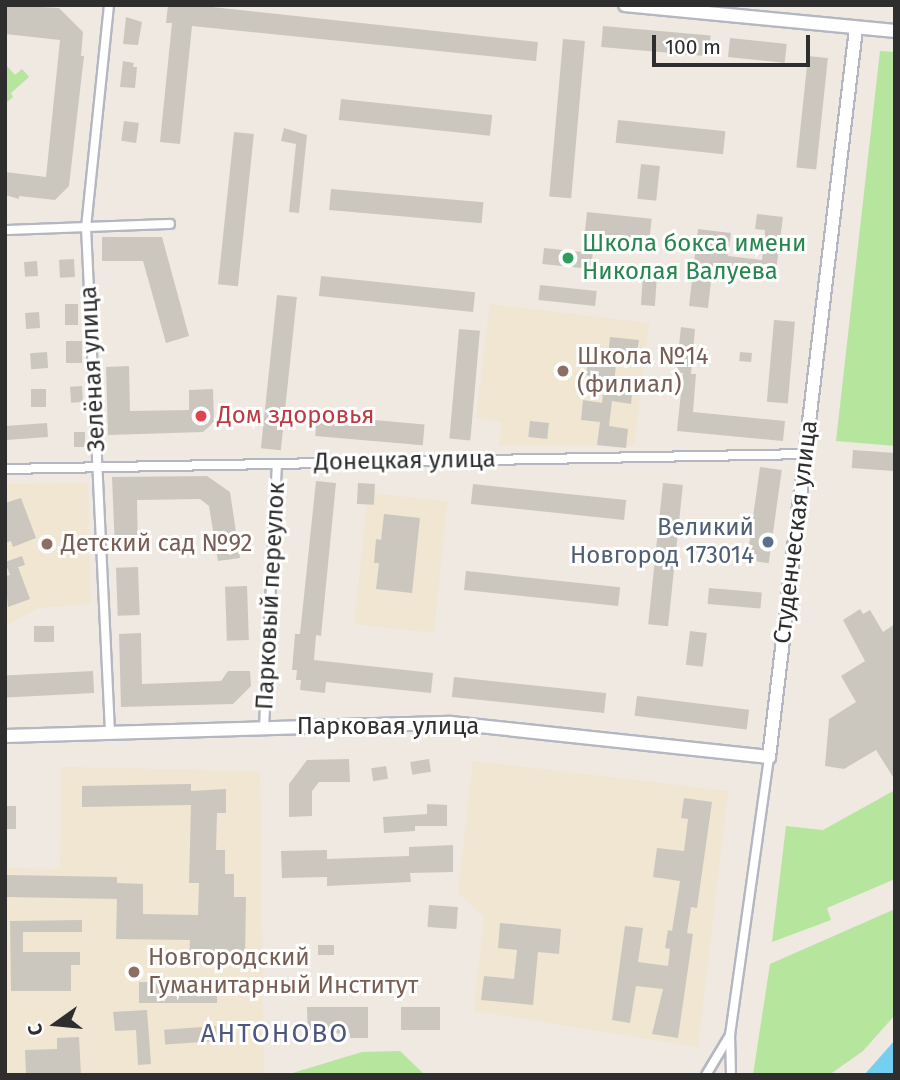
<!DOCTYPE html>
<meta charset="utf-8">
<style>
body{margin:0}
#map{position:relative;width:900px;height:1080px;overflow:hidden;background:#efe9e1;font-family:"Fira Sans",sans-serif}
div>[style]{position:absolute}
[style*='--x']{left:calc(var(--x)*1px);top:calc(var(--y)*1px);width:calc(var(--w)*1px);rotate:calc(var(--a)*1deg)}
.education>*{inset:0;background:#f0e6d1;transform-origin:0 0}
.green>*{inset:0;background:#b6e59e}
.water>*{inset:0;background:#75cff0}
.building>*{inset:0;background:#cbc7bf;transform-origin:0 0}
.roads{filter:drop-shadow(2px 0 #b4b7c1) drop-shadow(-2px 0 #b4b7c1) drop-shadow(0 2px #b4b7c1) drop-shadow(0 -2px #b4b7c1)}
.street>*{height:8px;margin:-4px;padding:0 4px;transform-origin:4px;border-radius:4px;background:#fff}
.secondary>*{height:12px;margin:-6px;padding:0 6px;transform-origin:6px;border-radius:6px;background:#fff}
.dots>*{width:19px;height:19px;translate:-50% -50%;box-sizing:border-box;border:4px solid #fff;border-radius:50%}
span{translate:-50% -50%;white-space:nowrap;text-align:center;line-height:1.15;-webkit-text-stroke:6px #fff;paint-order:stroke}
.leisure-label{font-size:24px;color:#27864d}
.left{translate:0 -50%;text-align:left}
.education-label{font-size:24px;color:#785e54}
.street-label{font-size:24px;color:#2e2e2e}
.health-label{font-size:24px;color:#be3a42}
.service-label{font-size:24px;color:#4e5e75}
.right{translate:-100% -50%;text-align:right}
.neighbourhood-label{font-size:26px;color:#4d5680;letter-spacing:2px}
.frame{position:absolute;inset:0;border:7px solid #2e2e2e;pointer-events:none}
.north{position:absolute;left:21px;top:989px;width:70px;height:70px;-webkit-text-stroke:5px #fff;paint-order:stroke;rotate:255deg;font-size:19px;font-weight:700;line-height:28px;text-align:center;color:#2e2e2e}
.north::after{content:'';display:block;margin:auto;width:24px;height:32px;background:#2e2e2e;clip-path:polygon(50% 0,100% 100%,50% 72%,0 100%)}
.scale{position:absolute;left:652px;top:35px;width:158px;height:32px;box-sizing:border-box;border:4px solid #2e2e2e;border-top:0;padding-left:9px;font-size:21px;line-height:24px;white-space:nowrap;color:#2e2e2e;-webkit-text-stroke:5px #fff;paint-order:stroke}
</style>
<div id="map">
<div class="education">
<i style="clip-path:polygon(490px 304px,649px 323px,634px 446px,499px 446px,502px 422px,476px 418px)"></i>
<i style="clip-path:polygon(88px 483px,90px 604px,38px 608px,5px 626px,5px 484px)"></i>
<i style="left:368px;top:493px;width:80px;height:132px;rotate:6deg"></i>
<i style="clip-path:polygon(473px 761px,728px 791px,698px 1047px,474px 1011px,484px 916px,458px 893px)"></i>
<i style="clip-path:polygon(62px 767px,260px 771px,264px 1075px,5px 1075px,5px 868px,60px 869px)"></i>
</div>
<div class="green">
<i style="clip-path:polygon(880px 51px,895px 52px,895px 446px,836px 441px)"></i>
<i style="clip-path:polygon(5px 64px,15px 75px,22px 69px,29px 77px,11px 93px,13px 97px,5px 104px)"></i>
<i style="clip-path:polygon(895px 790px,895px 879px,827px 908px,831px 920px,772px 942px,786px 826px,823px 830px)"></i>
<i style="clip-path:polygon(895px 909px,895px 1015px,863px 1051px,829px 1075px,753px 1075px,770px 964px)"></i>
<i style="clip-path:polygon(400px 1051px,425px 1075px,286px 1075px,362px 1052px)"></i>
</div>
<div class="water">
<i style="clip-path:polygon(895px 1040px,895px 1075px,863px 1075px,865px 1074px)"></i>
</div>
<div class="building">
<i style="clip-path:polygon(5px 5px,59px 8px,83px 32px,81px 56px,84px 56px,69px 186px,55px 200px,19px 196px,19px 199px,5px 195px,5px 172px,46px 177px,60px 40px,5px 34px)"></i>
<i style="clip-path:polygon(168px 5px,194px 5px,538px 42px,536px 61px,192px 26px,180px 144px,160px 142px,172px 23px,166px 23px)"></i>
<i style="clip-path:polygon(126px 17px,142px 22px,138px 45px,123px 44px)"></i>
<i style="left:603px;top:26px;width:108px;height:21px;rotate:5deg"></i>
<i style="left:730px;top:38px;width:57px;height:19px;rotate:6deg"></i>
<i style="left:563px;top:39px;width:22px;height:158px;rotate:5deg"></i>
<i style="left:808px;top:56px;width:20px;height:112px;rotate:6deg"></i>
<i style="clip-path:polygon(123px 61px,134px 63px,133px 67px,137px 67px,135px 88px,120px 87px)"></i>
<i style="left:341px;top:99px;width:152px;height:21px;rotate:6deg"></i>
<i style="left:618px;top:120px;width:108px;height:23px;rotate:6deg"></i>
<i style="left:124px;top:121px;width:15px;height:20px;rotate:8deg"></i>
<i style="clip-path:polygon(284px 128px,307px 135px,299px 213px,289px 212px,296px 144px,281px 141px)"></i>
<i style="left:234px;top:132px;width:20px;height:153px;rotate:6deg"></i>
<i style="left:641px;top:164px;width:19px;height:35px;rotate:6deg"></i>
<i style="left:331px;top:189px;width:153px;height:21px;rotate:5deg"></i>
<i style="left:587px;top:212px;width:65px;height:21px;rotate:6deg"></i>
<i style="clip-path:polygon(757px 214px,783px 217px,775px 278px,712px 271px,708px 308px,689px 306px,698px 229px,731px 233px,728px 256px,762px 260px,765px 230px,755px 229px)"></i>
<i style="clip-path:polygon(102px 237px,162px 237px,189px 336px,166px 343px,143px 261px,102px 261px)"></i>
<i style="left:544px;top:248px;width:49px;height:16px;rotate:6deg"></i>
<i style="left:74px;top:259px;width:18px;height:15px;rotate:87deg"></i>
<i style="left:37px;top:261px;width:15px;height:13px;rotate:86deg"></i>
<i style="left:643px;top:275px;width:14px;height:30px;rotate:4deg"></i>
<i style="left:321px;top:276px;width:155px;height:20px;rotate:6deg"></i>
<i style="left:540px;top:285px;width:57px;height:15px;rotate:6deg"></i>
<i style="left:277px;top:295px;width:20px;height:154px;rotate:6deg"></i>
<i style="left:65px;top:304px;width:13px;height:21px"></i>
<i style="left:39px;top:312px;width:16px;height:14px;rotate:86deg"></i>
<i style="left:774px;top:320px;width:21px;height:82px;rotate:5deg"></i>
<i style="clip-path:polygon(681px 327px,695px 329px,691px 374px,696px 374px,693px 412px,785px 421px,783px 441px,677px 431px,683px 373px,676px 373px)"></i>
<i style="left:459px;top:329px;width:21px;height:110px;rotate:5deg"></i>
<i style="clip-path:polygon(610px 337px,639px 340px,636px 360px,617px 357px,614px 382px,633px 384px,631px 404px,612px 401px,609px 426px,628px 429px,626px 448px,597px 445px,600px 422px,581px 420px,583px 400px,602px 403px,605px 378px,586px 375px,589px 355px,608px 357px)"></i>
<i style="left:66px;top:341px;width:16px;height:22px"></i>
<i style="left:47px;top:352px;width:16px;height:17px;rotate:86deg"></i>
<i style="left:740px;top:352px;width:12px;height:9px;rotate:5deg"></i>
<i style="clip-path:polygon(129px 366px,130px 411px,189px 410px,189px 390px,213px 389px,214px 422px,203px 432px,108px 435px,106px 367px)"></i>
<i style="left:82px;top:386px;width:16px;height:12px;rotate:86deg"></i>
<i style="left:46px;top:389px;width:18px;height:15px;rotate:90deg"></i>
<i style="left:317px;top:415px;width:108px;height:21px;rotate:5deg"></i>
<i style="left:530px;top:421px;width:19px;height:16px;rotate:6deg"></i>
<i style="left:47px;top:423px;width:14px;height:42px;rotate:86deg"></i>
<i style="left:74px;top:432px;width:11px;height:15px"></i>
<i style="left:853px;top:450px;width:42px;height:18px;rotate:4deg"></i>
<i style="left:760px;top:467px;width:22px;height:94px;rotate:8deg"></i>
<i style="clip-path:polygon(207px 476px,230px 492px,240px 558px,218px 561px,209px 506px,200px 499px,137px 500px,138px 550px,115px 550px,112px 477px)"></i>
<i style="clip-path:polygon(316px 481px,336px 483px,321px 636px,316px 635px,314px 660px,433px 673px,431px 693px,326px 682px,325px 693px,300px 690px,301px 680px,296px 680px,297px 670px,292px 670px,295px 634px,300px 634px)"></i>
<i style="left:358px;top:483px;width:17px;height:21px;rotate:3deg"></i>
<i style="left:663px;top:483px;width:20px;height:142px;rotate:6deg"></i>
<i style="left:473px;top:484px;width:154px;height:20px;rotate:6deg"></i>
<i style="clip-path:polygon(21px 498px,36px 538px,13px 547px,11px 541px,5px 543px,5px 503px)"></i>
<i style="clip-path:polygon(384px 514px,420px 518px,412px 593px,376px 589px,379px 563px,374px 563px,376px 539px,381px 540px)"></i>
<i style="clip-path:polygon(22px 556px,25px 565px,18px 567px,30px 599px,8px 607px,5px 576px,10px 575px,5px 562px)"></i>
<i style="left:138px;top:567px;width:48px;height:22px;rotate:88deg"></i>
<i style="left:466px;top:571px;width:155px;height:19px;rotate:6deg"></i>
<i style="left:247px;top:586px;width:54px;height:22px;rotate:88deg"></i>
<i style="left:709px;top:588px;width:53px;height:16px;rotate:5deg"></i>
<i style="clip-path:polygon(860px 609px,863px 614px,870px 610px,883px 632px,895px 624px,895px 780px,876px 750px,844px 769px,825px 766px,829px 719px,856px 702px,841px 676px,865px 661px,843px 620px)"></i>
<i style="left:34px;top:626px;width:20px;height:16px"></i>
<i style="left:690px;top:631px;width:17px;height:34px;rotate:7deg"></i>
<i style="clip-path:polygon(141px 633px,142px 684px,221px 681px,228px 671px,250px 671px,251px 686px,233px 704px,121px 707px,119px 634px)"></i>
<i style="left:93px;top:671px;width:22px;height:88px;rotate:87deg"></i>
<i style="left:454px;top:677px;width:153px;height:20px;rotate:6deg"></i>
<i style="left:637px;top:696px;width:113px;height:20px;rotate:7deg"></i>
<i style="clip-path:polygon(349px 759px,350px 782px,319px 782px,312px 791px,312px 816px,289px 817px,289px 784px,307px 760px)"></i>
<i style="left:429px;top:759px;width:13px;height:19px;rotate:81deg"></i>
<i style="left:386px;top:766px;width:13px;height:15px;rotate:81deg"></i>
<i style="clip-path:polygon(191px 784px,191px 791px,226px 789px,226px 813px,217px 813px,216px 850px,225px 850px,225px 874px,234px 874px,234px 897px,246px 897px,245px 960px,189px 959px,190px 940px,116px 939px,117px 899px,7px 897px,7px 875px,117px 877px,117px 883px,143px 884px,143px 914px,198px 915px,199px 883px,189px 883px,191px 805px,82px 807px,82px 786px)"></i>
<i style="clip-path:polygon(684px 798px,712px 802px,697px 908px,691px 907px,687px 933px,693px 934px,678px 1038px,652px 1034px,663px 989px,636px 986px,630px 1023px,612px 1020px,625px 926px,643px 928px,638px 962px,668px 966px,670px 949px,665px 948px,668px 930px,672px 931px,680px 881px,653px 877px,657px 848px,684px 851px,688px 819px,681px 818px)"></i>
<i style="clip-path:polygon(427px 804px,447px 805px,447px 826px,415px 826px,415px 831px,384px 833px,383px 817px,427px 814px)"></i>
<i style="left:5px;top:806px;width:11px;height:23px"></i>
<i style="clip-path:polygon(453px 845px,453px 872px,410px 873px,411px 882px,327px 886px,327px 877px,282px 878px,281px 851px,327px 850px,327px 859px,409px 856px,409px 847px)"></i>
<i style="left:429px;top:905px;width:29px;height:22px;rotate:4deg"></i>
<i style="clip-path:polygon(82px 920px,82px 932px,23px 932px,23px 952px,80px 952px,80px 965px,71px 965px,71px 991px,11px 991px,10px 921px)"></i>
<i style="clip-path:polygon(500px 923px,561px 929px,559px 954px,538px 952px,533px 1005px,481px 1000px,484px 976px,514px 979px,517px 950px,498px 948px)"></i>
<i style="left:318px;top:945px;width:16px;height:10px"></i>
<i style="left:217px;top:982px;width:21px;height:78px;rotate:90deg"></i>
<i style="clip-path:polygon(307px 1007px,368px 1007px,368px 1038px,350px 1038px,350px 1033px,324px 1034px,324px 1038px,308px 1038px)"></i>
<i style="left:440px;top:1007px;width:23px;height:39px;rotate:90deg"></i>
<i style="clip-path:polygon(147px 1010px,151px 1064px,138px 1065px,136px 1030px,115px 1031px,113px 1012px)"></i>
<i style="left:216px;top:1026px;width:15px;height:52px;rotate:86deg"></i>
<i style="clip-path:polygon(79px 1037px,81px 1075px,26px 1075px,25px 1050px,57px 1049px,57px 1038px)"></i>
</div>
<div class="roads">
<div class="street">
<i style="--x:109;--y:5;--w:223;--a:95.9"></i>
<i style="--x:86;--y:227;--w:507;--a:87.28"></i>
<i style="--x:5;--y:230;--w:165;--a:-2.1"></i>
<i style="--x:5;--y:469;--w:800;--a:-1.07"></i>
<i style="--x:264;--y:728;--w:264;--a:-87.2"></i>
<i style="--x:706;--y:1075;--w:47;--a:-59"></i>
<i style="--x:731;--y:1075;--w:40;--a:-91.4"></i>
<i style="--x:730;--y:1035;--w:281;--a:-82"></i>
</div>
<div class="secondary">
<i style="--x:625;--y:5;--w:271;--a:5.5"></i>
<i style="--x:5;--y:736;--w:446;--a:-1.7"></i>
<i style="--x:451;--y:723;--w:320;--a:6.1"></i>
<i style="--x:769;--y:757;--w:734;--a:-83.19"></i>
</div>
</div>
<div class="dots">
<i style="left:568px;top:258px;background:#2e9e5b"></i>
<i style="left:563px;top:371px;background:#8d6e63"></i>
<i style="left:201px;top:416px;background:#e0444e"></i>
<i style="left:768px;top:542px;background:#5c6f8a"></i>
<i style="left:47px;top:544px;background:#8d6e63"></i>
<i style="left:134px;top:972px;background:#8d6e63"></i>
</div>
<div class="leisure-label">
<span class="left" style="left:582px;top:258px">Школа бокса имени<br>Николая Валуева</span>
</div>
<div class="education-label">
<span class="left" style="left:577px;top:371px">Школа №14<br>(филиал)</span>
<span class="left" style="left:61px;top:544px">Детский сад №92</span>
<span class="left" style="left:148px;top:972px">Новгородский<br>Гуманитарный Институт</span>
</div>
<div class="street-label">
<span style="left:93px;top:369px;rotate:-93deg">Зелёная улица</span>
<span style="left:405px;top:461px;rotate:-1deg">Донецкая улица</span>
<span style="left:796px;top:532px;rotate:-83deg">Студенческая улица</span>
<span style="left:271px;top:596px;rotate:-87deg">Парковый переулок</span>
<span style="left:388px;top:727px">Парковая улица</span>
</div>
<div class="health-label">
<span class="left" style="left:217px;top:416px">Дом здоровья</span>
</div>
<div class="service-label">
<span class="right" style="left:754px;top:542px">Великий<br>Новгород 173014</span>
</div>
<div class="neighbourhood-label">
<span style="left:275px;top:1034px">АНТОНОВО</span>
</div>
<div class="frame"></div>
<div class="north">С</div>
<div class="scale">100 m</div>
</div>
